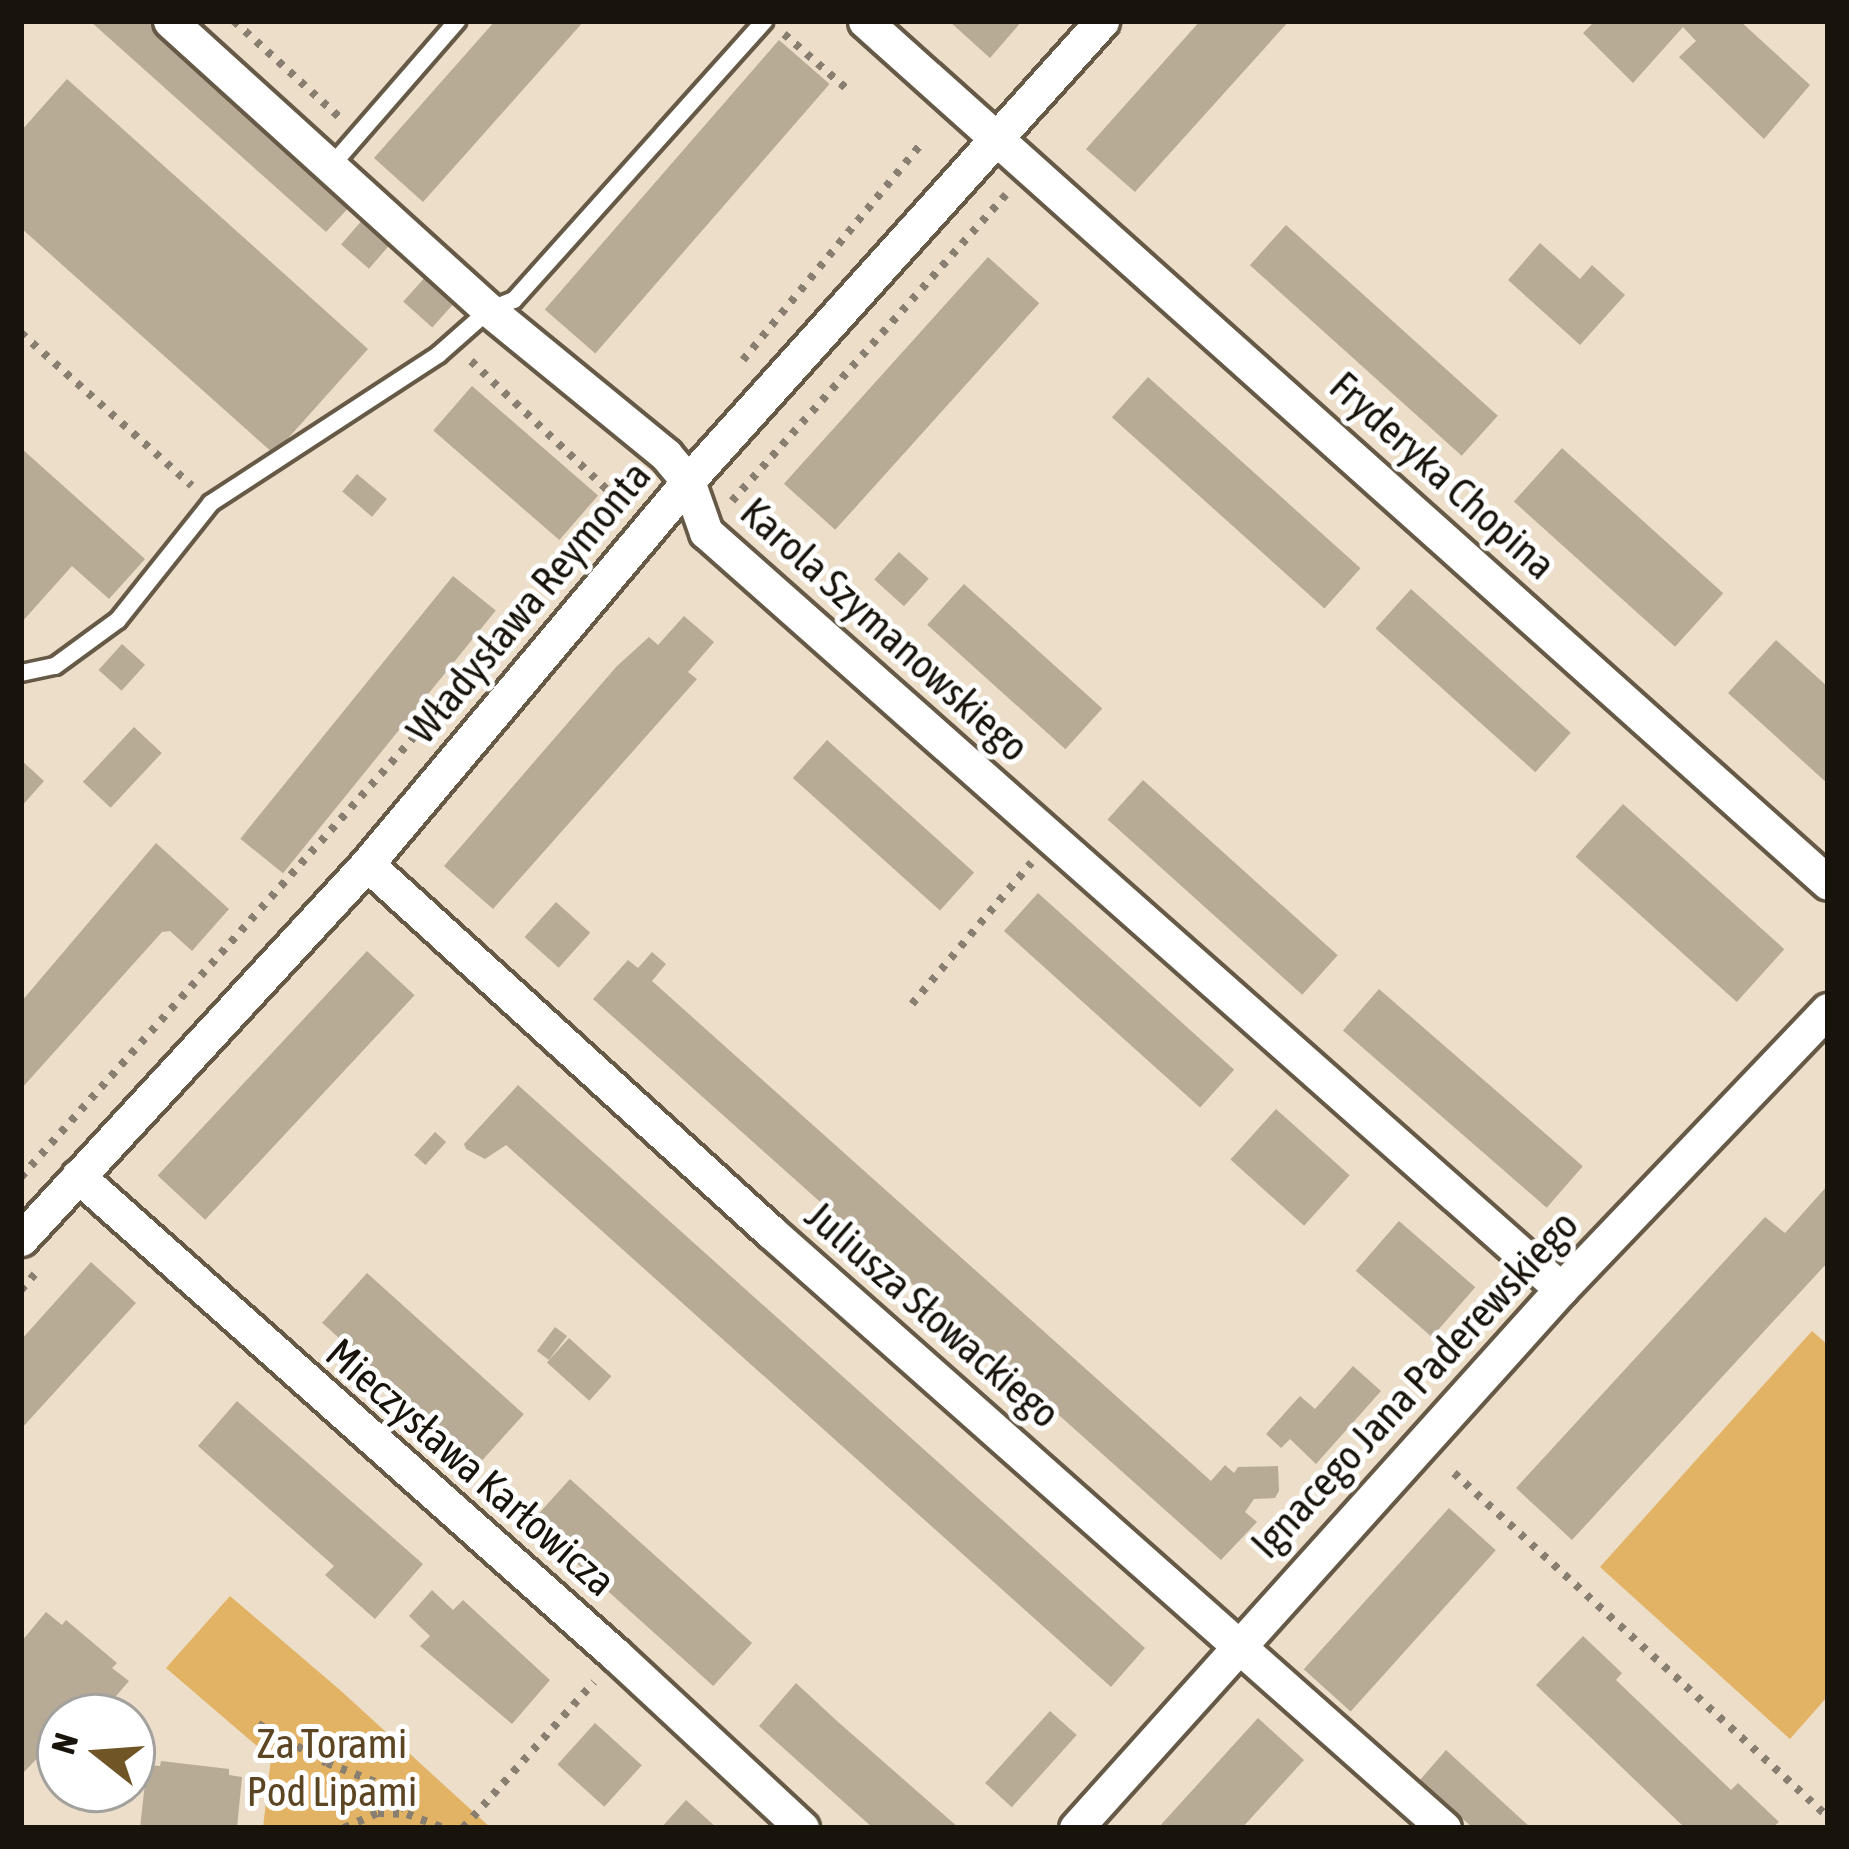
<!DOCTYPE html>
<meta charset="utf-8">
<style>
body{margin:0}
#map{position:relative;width:1849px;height:1849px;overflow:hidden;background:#ecdec8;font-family:"Asap Condensed",sans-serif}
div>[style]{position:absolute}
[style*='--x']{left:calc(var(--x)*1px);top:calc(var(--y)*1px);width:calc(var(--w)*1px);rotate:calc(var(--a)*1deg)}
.green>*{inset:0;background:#e3b365}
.building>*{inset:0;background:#b8ab96;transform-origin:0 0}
.path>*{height:8px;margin-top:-4px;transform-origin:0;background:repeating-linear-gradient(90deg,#897f70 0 6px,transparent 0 15px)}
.roads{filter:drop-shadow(3px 0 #665a47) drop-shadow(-3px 0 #665a47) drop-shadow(0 3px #665a47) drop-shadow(0 -3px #665a47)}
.lane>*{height:16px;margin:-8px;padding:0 8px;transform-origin:8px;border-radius:8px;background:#fff}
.street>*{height:33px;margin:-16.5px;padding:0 16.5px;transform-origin:16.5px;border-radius:16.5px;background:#fff}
span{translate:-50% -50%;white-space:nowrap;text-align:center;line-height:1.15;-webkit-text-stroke:10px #fff;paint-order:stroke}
.street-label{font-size:42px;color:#18130b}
.park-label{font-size:42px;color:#5b4522}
.frame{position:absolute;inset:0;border:24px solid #18130b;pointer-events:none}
.north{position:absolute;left:36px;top:1693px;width:120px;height:120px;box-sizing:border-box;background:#fff;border:3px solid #a3a19d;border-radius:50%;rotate:287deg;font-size:33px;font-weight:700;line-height:48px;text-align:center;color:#18130b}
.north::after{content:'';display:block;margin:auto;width:42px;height:54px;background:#705527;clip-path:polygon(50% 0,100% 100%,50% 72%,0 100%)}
</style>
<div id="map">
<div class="green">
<i style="clip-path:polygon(1812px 1331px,1828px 1345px,1828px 1696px,1790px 1739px,1600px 1567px)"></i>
<i style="clip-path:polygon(230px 1596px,340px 1690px,491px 1828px,263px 1828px,271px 1758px,166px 1668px)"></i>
</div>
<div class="building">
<i style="clip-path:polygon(90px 21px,148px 21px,352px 204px,326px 232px)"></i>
<i style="clip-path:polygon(495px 21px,584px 21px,423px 202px,374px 158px)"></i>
<i style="clip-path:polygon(949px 21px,1022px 21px,990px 58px)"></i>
<i style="clip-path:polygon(1200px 21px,1289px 21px,1135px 192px,1086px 149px)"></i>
<i style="clip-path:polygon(1595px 21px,1740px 21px,1810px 85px,1764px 139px,1679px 57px,1696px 41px,1683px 27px,1633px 83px,1583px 33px)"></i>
<i style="left:779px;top:40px;width:67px;height:357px;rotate:41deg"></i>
<i style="clip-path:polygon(67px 79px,368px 349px,274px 454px,21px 228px,21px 131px)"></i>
<i style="left:364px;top:218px;width:37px;height:35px;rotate:41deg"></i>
<i style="left:1286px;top:225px;width:285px;height:54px;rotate:42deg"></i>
<i style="clip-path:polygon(1540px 243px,1580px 279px,1592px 265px,1625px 295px,1580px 345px,1508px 280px)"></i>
<i style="left:988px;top:257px;width:69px;height:305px;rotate:42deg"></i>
<i style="left:428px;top:274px;width:39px;height:37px;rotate:42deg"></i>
<i style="left:1148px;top:377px;width:286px;height:54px;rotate:42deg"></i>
<i style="left:472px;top:386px;width:167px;height:59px;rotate:41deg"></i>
<i style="clip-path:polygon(21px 448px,145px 559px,109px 599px,72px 566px,21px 623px)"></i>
<i style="left:1562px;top:448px;width:217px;height:72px;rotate:42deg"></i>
<i style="left:357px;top:474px;width:39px;height:23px;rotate:40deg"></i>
<i style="left:899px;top:552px;width:40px;height:37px;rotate:42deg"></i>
<i style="left:453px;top:576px;width:55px;height:338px;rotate:39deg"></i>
<i style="left:964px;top:584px;width:186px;height:55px;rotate:42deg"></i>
<i style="left:1411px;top:589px;width:215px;height:53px;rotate:42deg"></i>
<i style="clip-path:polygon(684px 616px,714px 642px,688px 672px,697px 679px,493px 909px,444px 866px,617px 666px,649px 637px,658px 645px)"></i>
<i style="clip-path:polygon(1776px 640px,1828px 687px,1828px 784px,1728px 693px)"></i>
<i style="left:122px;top:644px;width:31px;height:35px;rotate:42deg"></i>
<i style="left:134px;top:727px;width:38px;height:75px;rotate:43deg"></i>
<i style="left:827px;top:740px;width:198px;height:51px;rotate:42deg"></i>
<i style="clip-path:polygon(21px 760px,44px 781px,21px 807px)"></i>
<i style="left:1143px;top:780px;width:262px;height:53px;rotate:42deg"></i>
<i style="left:1623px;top:804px;width:217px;height:71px;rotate:42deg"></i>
<i style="clip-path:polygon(156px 843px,229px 909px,192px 951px,170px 931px,162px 932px,21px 1089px,21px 1002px)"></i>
<i style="left:1038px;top:893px;width:264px;height:51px;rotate:42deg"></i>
<i style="left:556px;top:902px;width:46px;height:47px;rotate:42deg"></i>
<i style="left:367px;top:951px;width:65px;height:307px;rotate:43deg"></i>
<i style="clip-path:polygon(652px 952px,666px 964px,652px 981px,1211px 1481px,1225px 1465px,1234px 1473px,1238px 1467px,1278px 1466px,1279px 1491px,1275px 1498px,1254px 1499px,1245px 1512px,1257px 1522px,1221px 1560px,593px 999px,628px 960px,638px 968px)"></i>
<i style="left:1379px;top:989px;width:270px;height:55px;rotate:41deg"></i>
<i style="clip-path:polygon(518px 1085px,1145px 1648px,1111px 1687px,506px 1145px,485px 1159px,466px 1149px,464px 1144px)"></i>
<i style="left:1276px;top:1109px;width:99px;height:68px;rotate:42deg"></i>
<i style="left:435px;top:1132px;width:15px;height:31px;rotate:42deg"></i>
<i style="clip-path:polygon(1828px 1185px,1828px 1262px,1572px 1540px,1516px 1488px,1765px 1217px,1785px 1233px)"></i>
<i style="left:1399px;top:1221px;width:101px;height:66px;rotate:41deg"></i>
<i style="clip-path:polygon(91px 1262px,136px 1303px,21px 1429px,21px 1340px)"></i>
<i style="left:367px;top:1273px;width:211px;height:67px;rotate:42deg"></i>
<i style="left:555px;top:1327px;width:15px;height:30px;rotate:37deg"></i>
<i style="left:569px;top:1338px;width:57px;height:33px;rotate:42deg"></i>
<i style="clip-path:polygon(1353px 1366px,1381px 1391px,1316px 1464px,1290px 1439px,1281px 1448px,1266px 1434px,1300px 1396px,1315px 1409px)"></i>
<i style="clip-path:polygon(237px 1401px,423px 1564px,375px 1619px,325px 1575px,334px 1566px,198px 1446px)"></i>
<i style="left:570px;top:1479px;width:245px;height:58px;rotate:42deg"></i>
<i style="left:1449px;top:1508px;width:63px;height:217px;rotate:42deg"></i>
<i style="clip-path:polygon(432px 1590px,453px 1610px,463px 1600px,550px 1680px,512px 1724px,420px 1646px,430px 1636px,409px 1616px)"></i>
<i style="clip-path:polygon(46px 1612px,62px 1625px,66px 1620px,117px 1663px,112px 1668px,129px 1681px,98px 1717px,60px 1717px,60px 1735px,21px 1775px,21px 1642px)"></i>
<i style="clip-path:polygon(1583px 1636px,1622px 1673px,1616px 1680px,1731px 1790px,1738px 1783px,1779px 1822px,1772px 1828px,1685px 1828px,1536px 1685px)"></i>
<i style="clip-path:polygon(796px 1683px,837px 1721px,959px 1828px,873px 1828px,800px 1763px,759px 1726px)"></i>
<i style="left:1050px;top:1711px;width:36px;height:97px;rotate:42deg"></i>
<i style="clip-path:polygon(1258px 1718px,1304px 1760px,1242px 1828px,1158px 1828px)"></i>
<i style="left:595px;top:1723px;width:63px;height:56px;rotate:42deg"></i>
<i style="clip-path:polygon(1446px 1750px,1531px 1828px,1473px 1828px,1420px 1780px)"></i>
<i style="clip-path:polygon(161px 1761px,229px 1769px,229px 1775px,242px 1777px,237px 1828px,140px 1828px,147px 1765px,160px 1766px)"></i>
<i style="clip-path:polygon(686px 1800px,717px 1828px,661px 1828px)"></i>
</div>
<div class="path">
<i style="--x:234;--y:21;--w:142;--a:42.4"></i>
<i style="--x:784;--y:34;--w:82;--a:41.1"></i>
<i style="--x:21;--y:333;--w:229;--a:41.8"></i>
<i style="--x:743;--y:360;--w:281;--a:-50.5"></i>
<i style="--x:471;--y:361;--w:208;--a:43.4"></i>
<i style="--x:732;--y:501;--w:411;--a:-48.2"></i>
<i style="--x:912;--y:1004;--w:185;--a:-49.8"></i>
<i style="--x:21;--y:1177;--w:742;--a:-48.23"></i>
<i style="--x:21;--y:1290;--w:21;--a:-49"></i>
<i style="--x:1454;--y:1473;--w:508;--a:42.61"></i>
<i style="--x:258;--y:1724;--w:79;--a:29.5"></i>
<i style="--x:327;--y:1763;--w:76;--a:21.5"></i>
<i style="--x:398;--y:1791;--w:25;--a:69"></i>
<i style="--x:344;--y:1828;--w:37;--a:-24"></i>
<i style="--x:378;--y:1813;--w:29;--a:2"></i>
<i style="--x:407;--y:1814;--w:39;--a:21"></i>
<i style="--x:463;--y:1828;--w:196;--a:-48.1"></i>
</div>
<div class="roads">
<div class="lane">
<i style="--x:332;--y:165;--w:191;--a:-49"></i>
<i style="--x:21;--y:673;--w:35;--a:-12"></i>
<i style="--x:55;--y:666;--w:78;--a:-36.1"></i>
<i style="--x:118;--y:620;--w:149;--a:-51.5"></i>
<i style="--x:211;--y:503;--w:271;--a:-33.1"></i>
<i style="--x:438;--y:355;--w:68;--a:-41.4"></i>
<i style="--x:489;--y:310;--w:27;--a:-22"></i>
<i style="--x:514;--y:300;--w:375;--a:-48.1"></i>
</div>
<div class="street">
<i style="--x:170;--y:21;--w:430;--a:42.2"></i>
<i style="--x:489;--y:310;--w:229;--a:39.3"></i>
<i style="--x:666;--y:455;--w:34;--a:50"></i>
<i style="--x:688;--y:481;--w:54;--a:70.6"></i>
<i style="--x:706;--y:532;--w:1142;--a:41.52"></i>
<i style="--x:865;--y:21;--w:1292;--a:41.83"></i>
<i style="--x:367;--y:864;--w:546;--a:42.33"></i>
<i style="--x:771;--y:1232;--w:899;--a:41.53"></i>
<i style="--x:78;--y:1176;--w:720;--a:41.68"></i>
<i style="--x:616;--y:1655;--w:254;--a:42.9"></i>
<i style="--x:21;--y:1239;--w:510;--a:-47.3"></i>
<i style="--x:367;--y:864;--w:500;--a:-50"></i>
<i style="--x:688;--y:481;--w:619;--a:-48.01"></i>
<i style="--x:1076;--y:1828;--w:725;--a:-48.02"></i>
<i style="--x:1561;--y:1289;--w:386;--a:-46.3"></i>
</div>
</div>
<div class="street-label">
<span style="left:1443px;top:475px;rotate:42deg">Fryderyka Chopina</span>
<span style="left:528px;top:602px;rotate:-50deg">Władysława Reymonta</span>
<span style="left:885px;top:629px;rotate:42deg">Karola Szymanowskiego</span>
<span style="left:933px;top:1314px;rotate:41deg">Juliusza Słowackiego</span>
<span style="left:1414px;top:1384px;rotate:-47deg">Ignacego Jana Paderewskiego</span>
<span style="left:471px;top:1467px;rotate:41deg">Mieczysława Karłowicza</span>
</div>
<div class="park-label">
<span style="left:332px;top:1767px">Za Torami<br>Pod Lipami</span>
</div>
<div class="frame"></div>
<div class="north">N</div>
</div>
